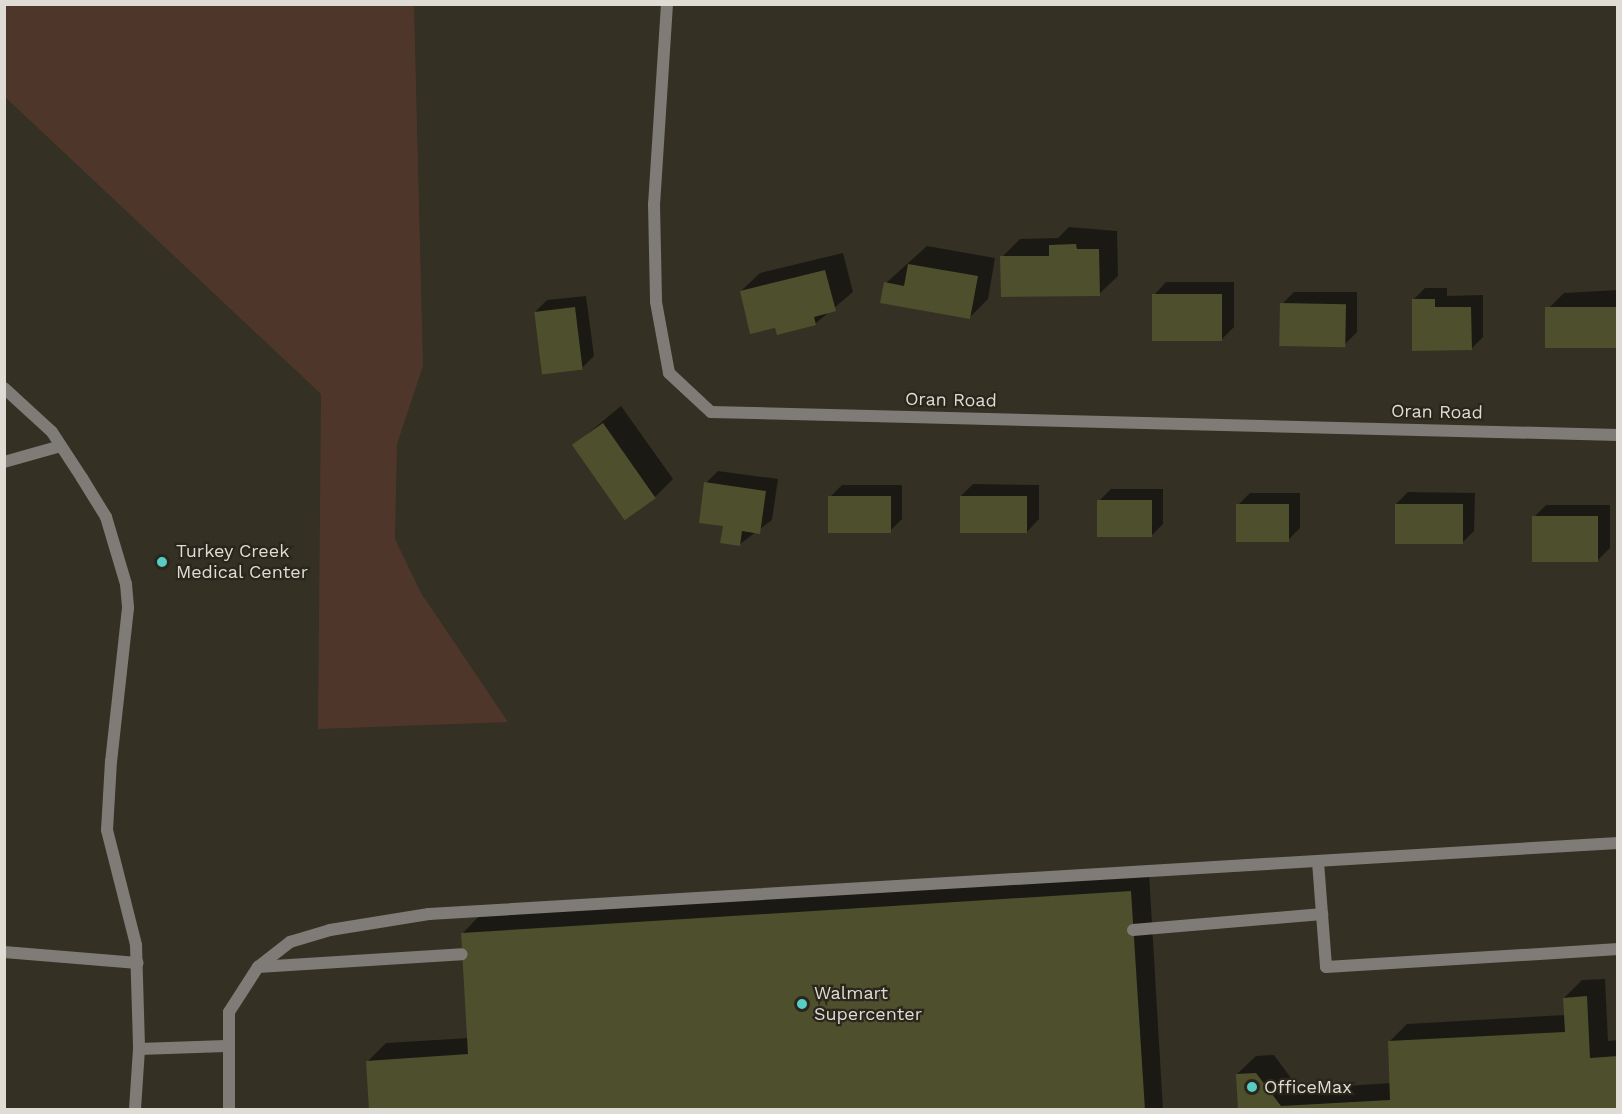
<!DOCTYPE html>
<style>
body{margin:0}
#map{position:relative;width:1622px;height:1114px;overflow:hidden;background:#343024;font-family:"Work Sans",sans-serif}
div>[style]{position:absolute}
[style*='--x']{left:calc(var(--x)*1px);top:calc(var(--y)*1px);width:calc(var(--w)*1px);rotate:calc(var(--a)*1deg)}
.green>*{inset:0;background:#4e372a}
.shadow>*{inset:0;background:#0007}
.building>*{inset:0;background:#4e4f2c;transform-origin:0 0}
.lane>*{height:12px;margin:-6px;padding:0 6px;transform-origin:6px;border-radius:6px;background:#7f7b76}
.street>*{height:12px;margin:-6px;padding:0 6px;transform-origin:6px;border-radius:6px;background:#7f7b76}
.dots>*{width:16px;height:16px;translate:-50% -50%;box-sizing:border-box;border:3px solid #2a261b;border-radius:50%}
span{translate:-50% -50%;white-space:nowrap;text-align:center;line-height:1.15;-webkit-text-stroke:4.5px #2a261b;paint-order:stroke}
.street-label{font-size:18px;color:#dfdcd5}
.poi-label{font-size:18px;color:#dfdcd5}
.left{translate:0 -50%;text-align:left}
.frame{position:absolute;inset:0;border:6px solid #dfdcd5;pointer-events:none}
</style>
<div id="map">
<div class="green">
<i style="clip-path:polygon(4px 5px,414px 5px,423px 366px,397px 444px,395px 539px,421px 593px,508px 722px,318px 729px,321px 394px,5px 97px)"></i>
</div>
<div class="shadow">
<i style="clip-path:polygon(1069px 227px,1117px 231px,1118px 276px,1099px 294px,1002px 257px,1020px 239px,1058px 238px)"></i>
<i style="clip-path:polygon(927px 246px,995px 258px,988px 299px,970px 317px,886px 283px)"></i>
<i style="clip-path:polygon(843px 253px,853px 292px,816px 323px,741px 291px,760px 273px)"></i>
<i style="clip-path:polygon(1166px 282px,1234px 282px,1234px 327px,1222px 339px,1154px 295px)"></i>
<i style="clip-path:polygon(1425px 288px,1447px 288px,1447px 296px,1483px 295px,1483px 337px,1471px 349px,1413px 300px)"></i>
<i style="clip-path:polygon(1618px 290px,1618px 346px,1546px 311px,1564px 293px)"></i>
<i style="clip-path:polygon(1294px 292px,1357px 292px,1357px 332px,1345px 344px,1282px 304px)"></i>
<i style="clip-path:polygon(586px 296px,594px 356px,582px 368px,535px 312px,547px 300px)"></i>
<i style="clip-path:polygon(621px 406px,673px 479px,655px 497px,574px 445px)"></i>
<i style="clip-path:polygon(718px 471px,778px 479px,772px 520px,740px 544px,724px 525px,706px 483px)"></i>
<i style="clip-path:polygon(973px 484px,1039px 485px,1039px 519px,1027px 532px,961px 496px)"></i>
<i style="clip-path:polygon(842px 485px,902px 485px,902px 519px,890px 531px,830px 497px)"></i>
<i style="clip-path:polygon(1111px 489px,1163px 489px,1163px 524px,1151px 536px,1099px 501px)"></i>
<i style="clip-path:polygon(1408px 492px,1475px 493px,1474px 531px,1462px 543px,1396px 504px)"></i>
<i style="clip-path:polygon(1250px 493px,1300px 493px,1300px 528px,1288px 540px,1238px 505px)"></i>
<i style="clip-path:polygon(1546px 505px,1610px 505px,1610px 548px,1598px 560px,1534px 517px)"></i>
<i style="clip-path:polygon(1149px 873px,1163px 1110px,371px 1110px,368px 1061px,386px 1043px,469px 1038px,462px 934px,480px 915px)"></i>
<i style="clip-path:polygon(1605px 979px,1608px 1041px,1618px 1040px,1618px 1110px,1240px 1110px,1237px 1074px,1256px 1056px,1274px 1055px,1299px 1089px,1391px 1083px,1389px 1042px,1407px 1024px,1565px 1015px,1564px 998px,1582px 980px)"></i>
</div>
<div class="building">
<i style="clip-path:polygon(1076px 244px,1077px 249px,1099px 249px,1100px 296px,1001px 297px,1000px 256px,1049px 256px,1049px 245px)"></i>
<i style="clip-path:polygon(908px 264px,978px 276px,970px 319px,880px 303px,884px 282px,904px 286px)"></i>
<i style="clip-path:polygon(825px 270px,836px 311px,814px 317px,816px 325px,777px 335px,775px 328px,750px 334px,740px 291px)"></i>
<i style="left:1152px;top:294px;width:70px;height:47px"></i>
<i style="clip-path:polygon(1412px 299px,1435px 299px,1435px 307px,1471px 307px,1472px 350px,1412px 351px)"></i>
<i style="left:1280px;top:303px;width:66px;height:43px;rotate:1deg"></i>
<i style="left:575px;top:307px;width:63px;height:41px;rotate:83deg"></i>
<i style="left:1618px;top:307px;width:41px;height:73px;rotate:90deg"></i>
<i style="left:603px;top:423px;width:92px;height:38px;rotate:55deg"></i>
<i style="clip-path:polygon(704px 482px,766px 491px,760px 534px,742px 531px,740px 546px,720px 543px,723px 526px,699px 523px)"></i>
<i style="left:828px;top:496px;width:63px;height:37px"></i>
<i style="left:960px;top:496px;width:67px;height:37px"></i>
<i style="left:1097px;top:500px;width:55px;height:37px"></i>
<i style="left:1289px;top:504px;width:38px;height:53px;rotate:90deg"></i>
<i style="left:1395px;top:504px;width:68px;height:40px"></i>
<i style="left:1532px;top:516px;width:66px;height:46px"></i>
<i style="clip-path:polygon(1131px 891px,1145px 1110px,369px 1110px,366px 1061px,468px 1054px,461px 933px)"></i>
<i style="clip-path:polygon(1587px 996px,1590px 1058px,1618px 1056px,1618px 1110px,1238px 1110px,1236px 1074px,1256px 1073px,1281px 1106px,1390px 1100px,1388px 1041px,1565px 1032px,1563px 998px)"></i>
</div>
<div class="lane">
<i style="--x:4;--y:388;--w:65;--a:42.5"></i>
<i style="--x:52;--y:432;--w:55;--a:56.9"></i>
<i style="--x:82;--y:478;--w:46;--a:58.4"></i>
<i style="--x:106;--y:517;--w:70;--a:73.4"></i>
<i style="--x:126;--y:584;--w:24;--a:85"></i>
<i style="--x:128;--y:608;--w:154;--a:96.3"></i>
<i style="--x:111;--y:761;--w:69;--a:93.3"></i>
<i style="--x:107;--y:830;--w:119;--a:75.8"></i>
<i style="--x:136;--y:945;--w:104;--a:88.3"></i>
<i style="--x:139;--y:1049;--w:61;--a:93.8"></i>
<i style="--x:4;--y:462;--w:59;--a:-15.7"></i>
<i style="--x:1318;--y:862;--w:105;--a:85.6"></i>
<i style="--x:1326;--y:967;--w:293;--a:-3.5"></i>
<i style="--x:1133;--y:930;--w:190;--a:-4.8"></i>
<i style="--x:4;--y:952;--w:134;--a:4.7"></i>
<i style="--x:258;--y:967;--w:204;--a:-3.6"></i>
<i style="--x:139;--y:1049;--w:87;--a:-2"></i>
<i style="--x:229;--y:1110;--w:98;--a:-90"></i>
<i style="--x:229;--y:1012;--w:54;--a:-57.2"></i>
<i style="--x:258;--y:967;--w:41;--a:-38"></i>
<i style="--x:290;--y:942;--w:42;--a:-16.7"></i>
<i style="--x:330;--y:930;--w:100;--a:-9.2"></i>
<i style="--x:429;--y:914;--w:1191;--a:-3.42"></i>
</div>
<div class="street">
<i style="--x:667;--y:4;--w:200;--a:93.7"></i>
<i style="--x:654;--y:204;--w:98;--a:88.8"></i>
<i style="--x:656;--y:302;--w:72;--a:79.6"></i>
<i style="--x:669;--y:373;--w:57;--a:42.9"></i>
<i style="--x:711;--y:412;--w:907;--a:1.45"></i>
</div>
<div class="dots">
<i style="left:162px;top:562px;background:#56cec3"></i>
<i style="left:802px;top:1004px;background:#56cec3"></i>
<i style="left:1252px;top:1087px;background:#56cec3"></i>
</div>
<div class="street-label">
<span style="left:951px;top:400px;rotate:1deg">Oran Road</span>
<span style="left:1437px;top:412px;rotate:1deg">Oran Road</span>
</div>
<div class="poi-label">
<span class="left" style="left:176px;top:562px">Turkey Creek<br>Medical Center</span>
<span class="left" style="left:814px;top:1004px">Walmart<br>Supercenter</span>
<span class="left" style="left:1264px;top:1087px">OfficeMax</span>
</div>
<div class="frame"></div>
</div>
